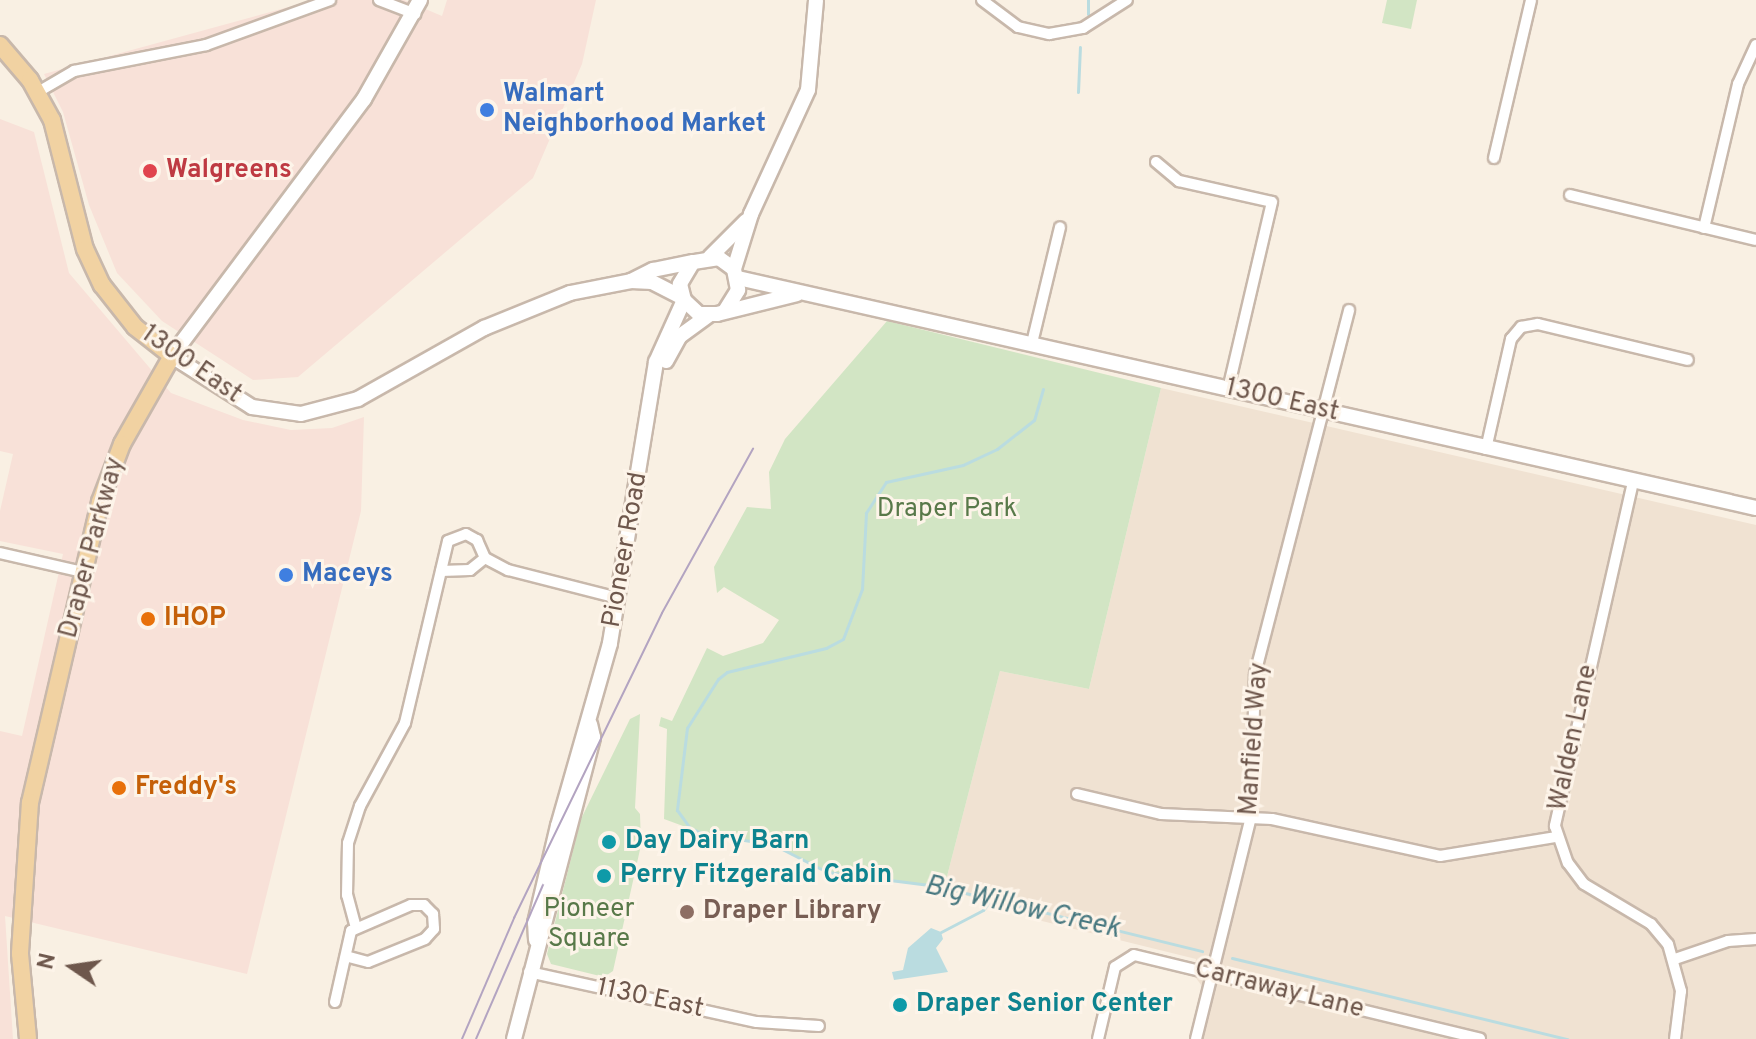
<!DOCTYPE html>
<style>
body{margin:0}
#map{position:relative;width:1756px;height:1039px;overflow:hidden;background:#f9f0e3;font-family:Overpass,sans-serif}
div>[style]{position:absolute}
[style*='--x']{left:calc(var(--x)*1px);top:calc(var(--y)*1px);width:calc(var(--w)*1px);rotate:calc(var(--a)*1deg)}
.residential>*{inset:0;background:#f0e2d2}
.commercial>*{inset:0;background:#f8e1d8}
.green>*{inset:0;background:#d2e5c4}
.water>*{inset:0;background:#badce0}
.stream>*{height:3px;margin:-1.5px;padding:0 1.5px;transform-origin:1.5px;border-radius:1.5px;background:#badce0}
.roads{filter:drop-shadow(2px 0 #c8b8ab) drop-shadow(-2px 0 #c8b8ab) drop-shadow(0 2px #c8b8ab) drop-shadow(0 -2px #c8b8ab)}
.minor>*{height:10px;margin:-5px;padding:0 5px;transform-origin:5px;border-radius:5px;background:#fff}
.tertiary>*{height:14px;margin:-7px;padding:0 7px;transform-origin:7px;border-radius:7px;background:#fff}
.secondary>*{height:14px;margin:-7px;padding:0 7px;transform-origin:7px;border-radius:7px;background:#fff}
.primary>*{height:16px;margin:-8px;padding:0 8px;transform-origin:8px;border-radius:8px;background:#f1d2a2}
.tram>*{height:2px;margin:-1px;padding:0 1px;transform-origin:1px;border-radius:1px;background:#b3a4c1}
.dots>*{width:22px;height:22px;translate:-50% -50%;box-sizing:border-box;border:4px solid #fdf4e9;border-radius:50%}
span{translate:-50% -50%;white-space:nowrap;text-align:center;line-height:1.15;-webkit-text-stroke:6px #fdf4e9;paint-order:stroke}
.shop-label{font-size:26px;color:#366cbe;font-weight:700}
.left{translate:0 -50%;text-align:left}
.health-label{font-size:26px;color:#be3a42;font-weight:700}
.street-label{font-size:26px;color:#6e574c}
.park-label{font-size:26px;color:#587949}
.food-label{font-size:26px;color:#c56008;font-weight:700}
.culture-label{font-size:26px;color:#0d838f;font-weight:700}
.education-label{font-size:26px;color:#785e54;font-weight:700}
.water-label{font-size:28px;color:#487880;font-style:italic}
.north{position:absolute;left:32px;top:927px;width:80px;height:80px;-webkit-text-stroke:6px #fdf4e9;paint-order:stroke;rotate:283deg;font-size:22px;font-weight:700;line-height:32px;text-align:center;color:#6e574c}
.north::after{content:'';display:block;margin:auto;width:28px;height:36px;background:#6e574c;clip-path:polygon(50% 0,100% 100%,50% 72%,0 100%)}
</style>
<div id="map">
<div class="residential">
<i style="clip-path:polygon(1161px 388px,1756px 525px,1756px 1039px,1191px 1039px,1204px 989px,1193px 974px,1196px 959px,1042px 921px,944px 888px,1000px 671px,1089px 689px)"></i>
</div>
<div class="commercial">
<i style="clip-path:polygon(314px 0,404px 0,442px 16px,447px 0,596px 0,582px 64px,533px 178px,298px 377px,253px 380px,162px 321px,117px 273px,89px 205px,63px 112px,44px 74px)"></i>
<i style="clip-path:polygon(0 119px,34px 132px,69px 273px,171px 393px,243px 420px,291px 430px,332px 428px,364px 417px,361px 511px,247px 974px,5px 916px,13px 1039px,0 1039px,0 731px,22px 736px,63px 554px,0 541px,0 511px,13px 454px,0 451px)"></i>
</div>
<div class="green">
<i style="clip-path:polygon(1387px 0,1417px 0,1411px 29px,1382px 23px)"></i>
<i style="clip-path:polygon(887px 321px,1161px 388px,1089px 689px,1000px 671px,944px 888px,827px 872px,774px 845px,702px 833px,664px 819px,667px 729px,659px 726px,661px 717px,672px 721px,707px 648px,723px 656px,763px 643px,779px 620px,724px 587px,717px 593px,714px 567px,747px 507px,771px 509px,769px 472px,785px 439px)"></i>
<i style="clip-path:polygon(640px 714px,635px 808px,640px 814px,641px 845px,613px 971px,604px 977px,551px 964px,547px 954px,581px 819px,630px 719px)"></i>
</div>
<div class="water">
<i style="clip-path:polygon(931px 928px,941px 932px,943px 939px,936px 948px,948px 972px,894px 980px,892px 972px,903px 970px,908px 948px)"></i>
</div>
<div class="stream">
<i style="--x:1088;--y:14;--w:14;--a:-90"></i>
<i style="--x:1078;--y:92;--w:45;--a:-87.5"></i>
<i style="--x:1043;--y:389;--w:32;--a:106"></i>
<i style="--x:1034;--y:420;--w:47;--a:141.9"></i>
<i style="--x:997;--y:449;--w:38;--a:155"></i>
<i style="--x:963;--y:465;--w:79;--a:167.6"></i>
<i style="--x:886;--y:482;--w:37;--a:123"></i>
<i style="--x:866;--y:513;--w:76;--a:93"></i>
<i style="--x:862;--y:589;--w:53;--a:110.8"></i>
<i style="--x:843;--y:639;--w:19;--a:152"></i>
<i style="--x:826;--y:648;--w:102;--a:166.4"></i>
<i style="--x:727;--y:672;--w:11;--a:142"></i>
<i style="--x:718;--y:679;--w:58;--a:122.3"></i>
<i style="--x:687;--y:728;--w:83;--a:97"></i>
<i style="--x:677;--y:810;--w:22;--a:54"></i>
<i style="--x:690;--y:828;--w:13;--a:23"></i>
<i style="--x:702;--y:833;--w:73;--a:9.5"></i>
<i style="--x:774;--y:845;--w:59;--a:27"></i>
<i style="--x:827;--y:872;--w:111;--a:7.3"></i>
<i style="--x:937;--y:886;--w:273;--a:13.8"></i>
<i style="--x:941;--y:932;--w:47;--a:-27.6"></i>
<i style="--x:983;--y:910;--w:13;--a:-51"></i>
<i style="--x:1232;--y:958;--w:345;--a:13.6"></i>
</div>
<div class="roads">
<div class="minor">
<i style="--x:379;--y:0;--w:39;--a:21"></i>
<i style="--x:982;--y:0;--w:45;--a:36.9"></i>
<i style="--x:1018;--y:27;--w:32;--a:13"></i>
<i style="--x:1049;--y:34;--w:35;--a:-10"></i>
<i style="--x:1083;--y:28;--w:52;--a:-32.5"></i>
<i style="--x:38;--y:92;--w:42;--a:-30.3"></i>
<i style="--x:74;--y:71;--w:135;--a:-11.1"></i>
<i style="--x:206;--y:45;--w:132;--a:-19.9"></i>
<i style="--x:1494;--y:158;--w:162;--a:-76.8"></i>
<i style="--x:1156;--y:162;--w:30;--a:40"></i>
<i style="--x:1179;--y:181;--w:95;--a:12.7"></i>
<i style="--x:1272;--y:202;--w:192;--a:103.2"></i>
<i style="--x:1570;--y:195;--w:191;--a:13.6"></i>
<i style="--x:1704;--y:228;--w:148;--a:-76.7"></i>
<i style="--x:1738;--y:84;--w:43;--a:-65.2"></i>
<i style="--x:1032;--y:343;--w:119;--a:-76.4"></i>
<i style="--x:1486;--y:449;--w:113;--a:-77.2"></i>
<i style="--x:1511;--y:339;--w:16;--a:-50"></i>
<i style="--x:1521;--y:327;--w:17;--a:-10"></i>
<i style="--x:1538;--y:324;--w:154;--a:13.5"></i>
<i style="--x:1633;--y:482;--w:353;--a:102.8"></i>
<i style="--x:1555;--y:826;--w:39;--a:71"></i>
<i style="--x:1568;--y:863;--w:26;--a:53"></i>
<i style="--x:1584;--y:884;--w:78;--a:30.8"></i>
<i style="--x:1651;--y:924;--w:26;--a:50"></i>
<i style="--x:1668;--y:944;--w:49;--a:74.5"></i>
<i style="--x:1681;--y:991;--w:48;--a:97.1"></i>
<i style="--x:0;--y:553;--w:85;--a:12.9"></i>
<i style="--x:441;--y:571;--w:29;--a:-2"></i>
<i style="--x:470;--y:570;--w:19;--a:-39"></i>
<i style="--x:1077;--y:794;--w:86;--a:13.4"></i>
<i style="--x:1161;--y:814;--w:111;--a:2.6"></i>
<i style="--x:1272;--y:819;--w:172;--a:12.4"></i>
<i style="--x:1440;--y:856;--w:118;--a:-9.3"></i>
<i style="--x:356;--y:928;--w:34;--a:-105"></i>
<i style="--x:347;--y:895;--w:52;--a:-88.9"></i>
<i style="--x:348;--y:843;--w:39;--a:-72"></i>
<i style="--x:360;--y:806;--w:94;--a:-61.5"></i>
<i style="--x:405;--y:723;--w:187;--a:-76.7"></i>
<i style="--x:448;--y:541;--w:19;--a:-21"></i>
<i style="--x:466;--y:534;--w:13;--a:29"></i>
<i style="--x:477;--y:540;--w:20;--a:66"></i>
<i style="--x:485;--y:558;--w:26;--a:28"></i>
<i style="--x:508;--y:570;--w:114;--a:14.3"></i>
<i style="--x:1675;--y:959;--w:56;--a:-18.8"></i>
<i style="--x:1728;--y:941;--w:28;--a:-4"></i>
<i style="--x:529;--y:972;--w:233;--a:12.4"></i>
<i style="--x:757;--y:1022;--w:62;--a:3.7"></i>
<i style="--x:335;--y:1002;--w:73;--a:-77.3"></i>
<i style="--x:351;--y:931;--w:65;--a:-23.4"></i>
<i style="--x:411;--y:905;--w:13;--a:0"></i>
<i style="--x:424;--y:905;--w:13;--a:45"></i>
<i style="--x:433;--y:914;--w:15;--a:86"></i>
<i style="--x:434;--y:929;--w:13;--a:132"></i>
<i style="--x:425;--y:939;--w:61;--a:158"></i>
<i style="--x:368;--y:962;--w:23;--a:-165"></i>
<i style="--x:1098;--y:1039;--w:74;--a:-76.7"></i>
<i style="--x:1115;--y:967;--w:22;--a:-32"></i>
<i style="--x:1134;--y:955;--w:356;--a:13.6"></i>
<i style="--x:1196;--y:1039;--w:230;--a:-76.1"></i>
<i style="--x:1251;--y:816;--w:142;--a:-88.4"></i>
<i style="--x:1255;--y:674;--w:376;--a:-75.5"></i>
</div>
<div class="tertiary">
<i style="--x:710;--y:257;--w:51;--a:-45"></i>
<i style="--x:734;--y:269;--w:58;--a:-72.8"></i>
<i style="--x:751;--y:214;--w:136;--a:-65.3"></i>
<i style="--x:808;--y:90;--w:90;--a:-84.9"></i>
<i style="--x:666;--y:361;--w:29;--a:-61"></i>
<i style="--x:680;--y:336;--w:36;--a:-36"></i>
<i style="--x:536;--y:940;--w:17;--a:-93"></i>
<i style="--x:535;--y:923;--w:100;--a:-76.7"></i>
<i style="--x:558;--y:826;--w:190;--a:-74.1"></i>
<i style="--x:610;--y:643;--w:285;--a:-80.7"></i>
<i style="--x:656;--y:362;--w:68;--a:-65.7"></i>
<i style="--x:514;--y:1039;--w:312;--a:-75.3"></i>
<i style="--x:593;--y:737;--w:13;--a:-103"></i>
</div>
<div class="secondary">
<i style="--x:420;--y:0;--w:114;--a:119.5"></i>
<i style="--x:364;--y:99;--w:321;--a:126.8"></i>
<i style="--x:172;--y:356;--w:95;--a:32.5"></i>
<i style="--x:252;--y:407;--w:49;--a:8.1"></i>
<i style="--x:301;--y:414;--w:59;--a:-14.7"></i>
<i style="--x:358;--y:399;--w:145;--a:-29.4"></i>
<i style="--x:484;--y:328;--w:93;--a:-22.1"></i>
<i style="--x:570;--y:293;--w:62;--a:-11.1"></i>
<i style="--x:631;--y:281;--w:21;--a:3"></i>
<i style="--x:652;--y:282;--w:34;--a:27"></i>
<i style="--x:738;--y:278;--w:1044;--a:12.73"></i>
<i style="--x:631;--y:281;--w:25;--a:-27"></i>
<i style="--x:653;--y:270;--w:41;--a:-11.3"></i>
<i style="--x:725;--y:311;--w:25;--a:-58"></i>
<i style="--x:738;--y:290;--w:21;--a:-101"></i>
<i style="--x:734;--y:269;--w:19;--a:-144"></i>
<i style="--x:719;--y:258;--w:26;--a:171"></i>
<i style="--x:693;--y:262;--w:26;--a:121"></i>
<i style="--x:680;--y:284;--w:16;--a:76"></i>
<i style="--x:684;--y:300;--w:21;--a:43"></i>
<i style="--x:699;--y:314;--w:18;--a:0"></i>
<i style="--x:717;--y:314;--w:82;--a:-14"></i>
</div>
<div class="primary">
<i style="--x:0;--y:45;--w:46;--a:49.4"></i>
<i style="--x:30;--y:80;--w:46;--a:61.2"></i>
<i style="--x:52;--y:120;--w:133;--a:75.7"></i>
<i style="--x:85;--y:249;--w:40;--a:65"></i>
<i style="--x:102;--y:285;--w:53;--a:51.8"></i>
<i style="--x:135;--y:327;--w:47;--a:38.1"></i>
<i style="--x:172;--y:356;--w:101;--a:119.6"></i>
<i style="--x:122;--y:444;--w:62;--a:110.8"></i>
<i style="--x:100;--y:502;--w:308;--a:103.1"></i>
<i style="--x:30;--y:802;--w:152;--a:93.8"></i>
<i style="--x:20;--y:954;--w:85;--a:84.6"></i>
</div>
</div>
<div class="tram">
<i style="--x:462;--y:1039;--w:132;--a:-66.7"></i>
<i style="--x:514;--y:918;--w:339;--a:-64.1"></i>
<i style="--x:662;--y:613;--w:188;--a:-61"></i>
<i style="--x:476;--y:1039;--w:168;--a:-66.5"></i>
</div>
<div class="dots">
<i style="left:487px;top:110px;background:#3f7fe0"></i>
<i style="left:150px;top:171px;background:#e0444e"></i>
<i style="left:286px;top:575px;background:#3f7fe0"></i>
<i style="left:148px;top:619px;background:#e8710a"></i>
<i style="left:119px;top:788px;background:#e8710a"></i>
<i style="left:609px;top:842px;background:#0f9aa8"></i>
<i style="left:604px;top:876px;background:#0f9aa8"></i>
<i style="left:687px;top:912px;background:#8d6e63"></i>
<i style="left:900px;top:1005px;background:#0f9aa8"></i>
</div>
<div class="shop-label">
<span class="left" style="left:503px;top:110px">Walmart<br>Neighborhood Market</span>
<span class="left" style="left:302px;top:575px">Maceys</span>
</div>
<div class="health-label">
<span class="left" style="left:166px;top:171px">Walgreens</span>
</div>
<div class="street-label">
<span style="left:191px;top:365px;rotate:35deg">1300 East</span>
<span style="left:1282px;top:401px;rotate:13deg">1300 East</span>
<span style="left:93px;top:548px;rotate:-75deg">Draper Parkway</span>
<span style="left:626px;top:550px;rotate:-80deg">Pioneer Road</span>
<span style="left:1574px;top:738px;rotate:-78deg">Walden Lane</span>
<span style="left:1255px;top:739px;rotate:-86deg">Manfield Way</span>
<span style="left:1279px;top:990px;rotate:14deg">Carraway Lane</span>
<span style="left:650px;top:999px;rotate:12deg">1130 East</span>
</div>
<div class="park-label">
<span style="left:947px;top:510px">Draper Park</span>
<span style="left:589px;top:925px">Pioneer<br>Square</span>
</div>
<div class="food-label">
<span class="left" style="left:164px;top:619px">IHOP</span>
<span class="left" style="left:135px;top:788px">Freddy's</span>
</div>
<div class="culture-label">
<span class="left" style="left:625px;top:842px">Day Dairy Barn</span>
<span class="left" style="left:620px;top:876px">Perry Fitzgerald Cabin</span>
<span class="left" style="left:916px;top:1005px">Draper Senior Center</span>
</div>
<div class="education-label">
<span class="left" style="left:703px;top:912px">Draper Library</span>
</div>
<div class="water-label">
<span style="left:1022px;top:908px;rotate:13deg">Big Willow Creek</span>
</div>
<div class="north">N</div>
</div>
